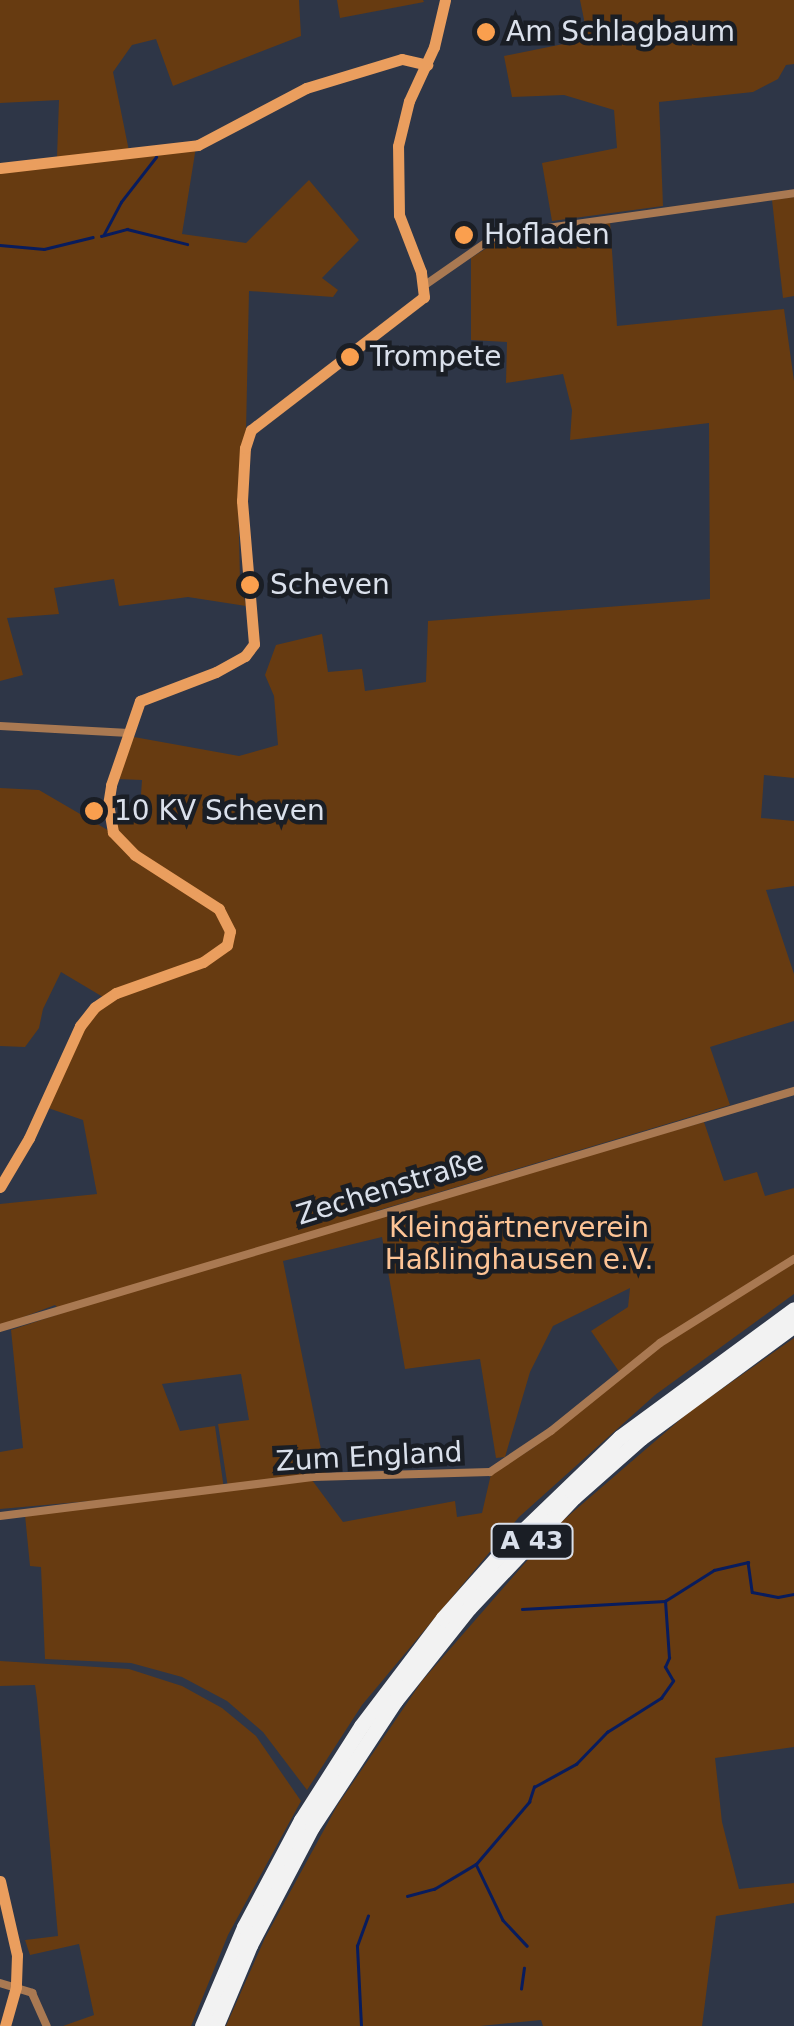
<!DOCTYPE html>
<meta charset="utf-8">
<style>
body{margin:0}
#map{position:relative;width:794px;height:2026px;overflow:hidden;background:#2e3647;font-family:"DejaVu Sans",sans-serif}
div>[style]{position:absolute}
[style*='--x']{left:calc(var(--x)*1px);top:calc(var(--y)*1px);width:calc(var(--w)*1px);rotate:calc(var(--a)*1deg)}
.green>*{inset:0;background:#673b11}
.stream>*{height:2.5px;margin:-1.25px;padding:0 1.25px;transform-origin:1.25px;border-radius:1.25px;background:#081c5d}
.street>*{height:8px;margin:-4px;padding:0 4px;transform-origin:4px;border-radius:4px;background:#a97952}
.secondary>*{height:11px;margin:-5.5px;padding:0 5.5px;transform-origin:5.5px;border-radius:5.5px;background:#ea9e5e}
.highway>*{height:15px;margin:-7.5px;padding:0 7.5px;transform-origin:7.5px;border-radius:7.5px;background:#f2f2f2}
.dots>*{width:28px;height:28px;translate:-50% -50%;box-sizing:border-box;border:5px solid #1a1e25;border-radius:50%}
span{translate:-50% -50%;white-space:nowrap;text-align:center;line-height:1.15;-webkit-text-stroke:9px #1a1e25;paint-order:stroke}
.shield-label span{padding:2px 8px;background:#1a1e25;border:2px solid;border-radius:8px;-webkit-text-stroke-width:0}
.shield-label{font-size:25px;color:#dae0eb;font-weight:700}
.poi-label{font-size:28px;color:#dae0eb}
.left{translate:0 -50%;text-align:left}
.street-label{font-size:28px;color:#dae0eb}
.park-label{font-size:28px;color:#fdc496}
</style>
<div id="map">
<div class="green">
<i style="clip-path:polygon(0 0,299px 0,301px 36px,173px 86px,156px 39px,132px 45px,113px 72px,129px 151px,57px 157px,59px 100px,0 103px)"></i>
<i style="clip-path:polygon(337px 0,423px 0,424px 2px,340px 18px)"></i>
<i style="clip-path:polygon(580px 0,794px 0,794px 64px,786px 65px,778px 79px,753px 92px,659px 102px,663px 206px,552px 221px,542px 163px,617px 148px,614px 110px,564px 95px,512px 97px,504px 56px,588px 39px)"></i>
<i style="clip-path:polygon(196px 147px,182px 234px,246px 243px,309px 180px,359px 240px,322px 278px,338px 290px,333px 297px,249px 291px,246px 431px,238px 492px,240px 580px,246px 606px,188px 597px,119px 606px,114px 579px,54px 588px,59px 614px,7px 618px,23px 675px,0 681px,0 171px)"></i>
<i style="clip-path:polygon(794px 197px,794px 296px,783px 298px,772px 200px)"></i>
<i style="clip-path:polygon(610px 221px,617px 326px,784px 309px,794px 381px,794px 778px,764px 775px,761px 818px,794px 821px,794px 886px,766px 890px,794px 974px,794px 1021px,710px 1047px,730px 1105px,376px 1211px,377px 1215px,704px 1122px,724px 1181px,757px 1172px,765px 1196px,794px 1188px,794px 1256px,692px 1318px,794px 1260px,794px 1294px,655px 1395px,519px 1517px,362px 1705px,307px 1790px,263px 1732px,227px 1701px,182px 1677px,131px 1663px,45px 1659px,41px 1567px,30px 1566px,25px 1515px,312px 1480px,343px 1522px,455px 1501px,457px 1517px,482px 1513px,491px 1474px,533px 1448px,620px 1373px,591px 1331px,628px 1307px,630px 1288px,553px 1326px,530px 1372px,505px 1457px,496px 1458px,480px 1359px,405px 1369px,382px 1237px,283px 1261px,326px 1474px,228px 1488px,218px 1424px,249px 1420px,241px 1374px,162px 1384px,180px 1431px,215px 1426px,224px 1489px,0 1509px,0 1452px,23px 1448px,11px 1330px,62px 1313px,55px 1305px,0 1326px,0 1204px,97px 1194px,83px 1120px,48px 1108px,70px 1055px,97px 1008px,119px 995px,222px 955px,228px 921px,137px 853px,116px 831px,112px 818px,139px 823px,142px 780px,117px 779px,134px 737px,239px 756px,278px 745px,274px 696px,265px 675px,276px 645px,322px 634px,328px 672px,362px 669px,365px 691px,426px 682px,428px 621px,710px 599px,709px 423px,570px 440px,572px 410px,563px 374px,506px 383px,507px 342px,471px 340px,471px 258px,504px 237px)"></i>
<i style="clip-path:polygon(0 788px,39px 790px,111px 832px,217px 910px,227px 930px,220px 951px,103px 997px,61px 972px,43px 1009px,39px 1028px,25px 1047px,0 1046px)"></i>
<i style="clip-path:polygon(794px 1338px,794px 1747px,715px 1758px,722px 1822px,739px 1889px,794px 1883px,794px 1903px,716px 1916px,702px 2026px,543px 2026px,541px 2020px,480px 2026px,226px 2026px,265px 1938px,337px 1806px,422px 1681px,559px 1524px,689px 1412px)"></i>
<i style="clip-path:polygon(0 1661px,129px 1669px,182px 1686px,222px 1708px,256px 1736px,301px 1801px,228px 1935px,191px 2026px,63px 2026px,94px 2015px,79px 1944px,30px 1955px,25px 1940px,58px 1936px,37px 1699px,35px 1685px,0 1686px)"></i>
</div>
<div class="stream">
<i style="--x:104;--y:234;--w:36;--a:-62"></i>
<i style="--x:121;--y:202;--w:57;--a:-52.1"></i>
<i style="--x:101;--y:236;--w:27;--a:-15"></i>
<i style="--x:127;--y:229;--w:62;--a:14"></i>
<i style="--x:0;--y:245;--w:44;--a:5.2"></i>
<i style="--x:44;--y:249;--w:50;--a:-13.8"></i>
<i style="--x:522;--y:1609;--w:143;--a:-3.2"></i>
<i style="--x:476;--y:1864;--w:62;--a:64.3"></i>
<i style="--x:503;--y:1920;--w:35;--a:47"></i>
<i style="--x:407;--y:1896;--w:28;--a:-15"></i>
<i style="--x:434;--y:1889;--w:49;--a:-30.8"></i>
<i style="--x:476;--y:1864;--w:82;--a:-49.5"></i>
<i style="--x:529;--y:1802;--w:16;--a:-72"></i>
<i style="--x:534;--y:1787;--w:48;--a:-28.7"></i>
<i style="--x:576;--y:1764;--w:45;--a:-45.9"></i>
<i style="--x:607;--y:1732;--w:64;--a:-32.2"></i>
<i style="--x:661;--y:1698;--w:21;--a:-55"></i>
<i style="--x:673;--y:1681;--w:16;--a:-120"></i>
<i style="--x:665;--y:1667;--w:10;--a:-66"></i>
<i style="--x:669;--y:1658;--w:57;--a:-94"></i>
<i style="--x:665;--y:1601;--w:58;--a:-32.3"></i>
<i style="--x:714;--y:1570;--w:35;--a:-13"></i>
<i style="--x:748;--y:1562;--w:30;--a:82"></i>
<i style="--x:752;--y:1592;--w:26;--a:11"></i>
<i style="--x:778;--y:1597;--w:16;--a:-11"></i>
<i style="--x:521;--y:1989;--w:21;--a:-82"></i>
<i style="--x:361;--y:2026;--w:80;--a:-92.9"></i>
<i style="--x:357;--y:1946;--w:32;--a:-70"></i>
</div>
<div class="street">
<i style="--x:425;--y:285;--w:88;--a:-34.8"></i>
<i style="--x:497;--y:235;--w:300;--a:-8"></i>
<i style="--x:0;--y:726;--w:129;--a:3.1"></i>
<i style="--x:0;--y:1328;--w:829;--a:-16.62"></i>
<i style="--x:0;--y:1516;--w:315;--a:-7.1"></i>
<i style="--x:313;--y:1477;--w:177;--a:-1.6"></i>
<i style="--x:490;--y:1472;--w:73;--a:-33.9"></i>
<i style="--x:551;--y:1431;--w:140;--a:-38.9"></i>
<i style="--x:660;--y:1343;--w:158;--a:-32.1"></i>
<i style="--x:0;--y:1983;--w:34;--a:17"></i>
<i style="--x:32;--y:1993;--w:36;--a:66"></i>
</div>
<div class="secondary">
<i style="--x:0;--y:168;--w:199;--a:-6.6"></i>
<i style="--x:198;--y:145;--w:122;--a:-27.8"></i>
<i style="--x:306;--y:88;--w:100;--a:-16.8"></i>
<i style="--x:402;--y:59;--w:26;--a:13"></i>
<i style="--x:0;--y:1187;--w:57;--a:-59.4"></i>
<i style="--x:29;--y:1138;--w:123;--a:-65.5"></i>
<i style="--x:80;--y:1026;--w:24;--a:-52"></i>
<i style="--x:95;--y:1007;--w:25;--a:-34"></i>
<i style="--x:116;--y:993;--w:92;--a:-19.6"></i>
<i style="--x:203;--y:962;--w:29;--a:-35"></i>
<i style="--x:227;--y:945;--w:14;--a:-78"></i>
<i style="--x:230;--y:931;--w:25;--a:-117"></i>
<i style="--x:219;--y:909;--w:100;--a:-147.3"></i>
<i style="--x:135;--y:855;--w:32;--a:-134"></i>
<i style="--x:113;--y:832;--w:27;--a:-100"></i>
<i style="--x:108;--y:805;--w:20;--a:-81"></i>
<i style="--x:111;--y:785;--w:89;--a:-71"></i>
<i style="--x:140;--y:701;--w:81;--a:-20.9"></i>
<i style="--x:216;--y:672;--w:33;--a:-29"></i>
<i style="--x:245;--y:656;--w:15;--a:-53"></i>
<i style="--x:254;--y:644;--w:144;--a:-94.8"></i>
<i style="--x:242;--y:501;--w:53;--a:-86.8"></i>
<i style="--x:245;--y:448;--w:19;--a:-72"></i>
<i style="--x:251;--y:430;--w:218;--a:-37.6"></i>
<i style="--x:424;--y:297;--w:25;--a:-97"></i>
<i style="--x:421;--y:272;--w:61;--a:-111.1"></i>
<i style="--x:399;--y:215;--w:69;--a:-90.8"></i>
<i style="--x:398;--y:146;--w:46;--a:-76.3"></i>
<i style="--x:409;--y:101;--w:60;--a:-65.2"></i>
<i style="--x:434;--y:47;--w:48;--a:-76.8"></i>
<i style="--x:0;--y:1881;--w:76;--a:77.1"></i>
<i style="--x:17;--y:1955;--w:32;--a:92"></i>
<i style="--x:16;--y:1987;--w:41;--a:105.8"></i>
</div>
<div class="highway">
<i style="--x:202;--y:2026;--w:108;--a:-67"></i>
<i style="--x:244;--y:1927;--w:121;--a:-62"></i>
<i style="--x:301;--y:1820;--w:112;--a:-57.4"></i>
<i style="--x:361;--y:1726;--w:136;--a:-52.8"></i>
<i style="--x:443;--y:1618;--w:99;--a:-48.3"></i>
<i style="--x:509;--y:1544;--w:154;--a:-43.9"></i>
<i style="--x:620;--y:1437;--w:216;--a:-36.3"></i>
<i style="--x:216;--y:2026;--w:88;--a:-67.2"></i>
<i style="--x:250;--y:1945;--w:133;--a:-62.3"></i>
<i style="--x:312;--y:1827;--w:151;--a:-56.6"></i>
<i style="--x:395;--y:1701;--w:119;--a:-51.5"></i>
<i style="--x:469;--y:1608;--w:153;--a:-46.6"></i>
<i style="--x:574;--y:1497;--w:89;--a:-41.4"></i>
<i style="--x:641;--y:1438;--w:190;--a:-36.4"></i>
</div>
<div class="dots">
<i style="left:486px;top:32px;background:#fa9f4e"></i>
<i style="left:464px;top:235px;background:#fa9f4e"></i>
<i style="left:350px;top:357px;background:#fa9f4e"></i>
<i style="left:250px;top:585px;background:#fa9f4e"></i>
<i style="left:94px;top:811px;background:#fa9f4e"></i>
</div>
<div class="shield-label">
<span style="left:532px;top:1541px">A 43</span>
</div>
<div class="poi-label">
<span class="left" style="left:506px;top:32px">Am Schlagbaum</span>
<span class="left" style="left:484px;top:235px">Hofladen</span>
<span class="left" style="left:370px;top:357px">Trompete</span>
<span class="left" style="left:270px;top:585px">Scheven</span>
<span class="left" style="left:114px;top:811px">10 KV Scheven</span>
</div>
<div class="street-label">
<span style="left:390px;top:1188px;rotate:-17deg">Zechenstraße</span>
<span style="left:369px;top:1457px;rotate:-3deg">Zum England</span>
</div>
<div class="park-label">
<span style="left:519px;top:1244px">Kleingärtnerverein<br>Haßlinghausen e.V.</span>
</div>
</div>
